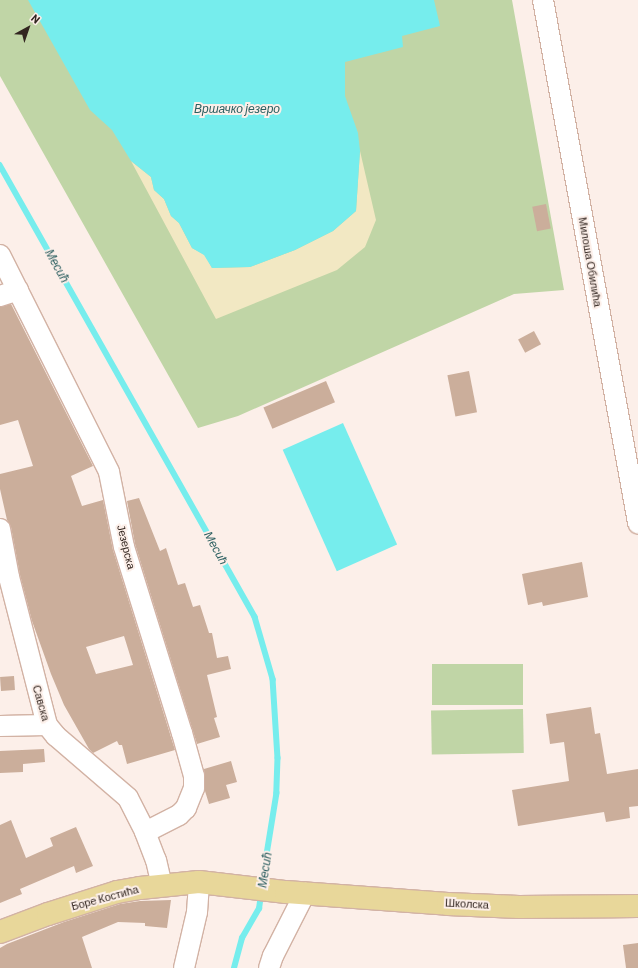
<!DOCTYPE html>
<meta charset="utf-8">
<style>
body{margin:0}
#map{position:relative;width:638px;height:968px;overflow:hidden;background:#fcefe9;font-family:Barlow,sans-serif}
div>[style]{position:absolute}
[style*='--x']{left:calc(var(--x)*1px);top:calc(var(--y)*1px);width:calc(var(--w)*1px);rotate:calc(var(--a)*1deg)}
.green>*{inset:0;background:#c0d5a6;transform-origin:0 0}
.sand>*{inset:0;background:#f2e8c3}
.water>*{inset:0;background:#76eded;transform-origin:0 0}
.stream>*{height:5.5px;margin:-2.75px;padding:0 2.75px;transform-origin:2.75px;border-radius:2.75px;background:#76eded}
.building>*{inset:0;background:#cbae9b;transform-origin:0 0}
.roads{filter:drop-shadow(1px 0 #d2b2a4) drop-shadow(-1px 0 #d2b2a4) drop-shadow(0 1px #d2b2a4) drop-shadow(0 -1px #d2b2a4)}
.street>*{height:20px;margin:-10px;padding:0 10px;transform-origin:10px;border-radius:10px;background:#fff}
.primary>*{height:22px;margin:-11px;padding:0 11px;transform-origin:11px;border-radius:11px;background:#e8d79a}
span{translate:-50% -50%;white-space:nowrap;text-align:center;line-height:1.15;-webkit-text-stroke:4px #fcefe9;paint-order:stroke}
.street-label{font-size:11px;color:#322620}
.water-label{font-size:12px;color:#2c5f60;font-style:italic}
.north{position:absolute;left:8px;top:8px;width:40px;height:40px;-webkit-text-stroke:3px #fcefe9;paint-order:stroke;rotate:40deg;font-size:11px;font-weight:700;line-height:16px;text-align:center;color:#322620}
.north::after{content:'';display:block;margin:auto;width:14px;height:18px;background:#322620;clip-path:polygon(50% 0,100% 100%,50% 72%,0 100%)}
</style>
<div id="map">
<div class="green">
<i style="clip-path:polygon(0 0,512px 0,564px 290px,514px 294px,238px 416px,198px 428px,0 76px)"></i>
<i style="left:523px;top:664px;width:41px;height:91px;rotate:90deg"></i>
<i style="left:523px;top:709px;width:44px;height:92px;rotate:89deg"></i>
</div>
<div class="sand">
<i style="clip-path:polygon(360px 151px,376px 220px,365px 247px,337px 270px,216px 319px,131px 161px,151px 177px,154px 190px,164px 199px,171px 216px,179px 223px,192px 248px,205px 255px,212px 268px,250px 267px,295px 250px,333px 231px,356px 211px)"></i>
</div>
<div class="water">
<i style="clip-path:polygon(28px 0,434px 0,440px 26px,402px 36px,403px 47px,345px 62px,345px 96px,358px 133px,360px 151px,356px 211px,333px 231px,295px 250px,250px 267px,212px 268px,204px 255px,192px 248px,179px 223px,171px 216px,164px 199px,154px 190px,151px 177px,131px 161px,112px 130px,90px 110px)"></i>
<i style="left:343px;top:423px;width:133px;height:66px;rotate:66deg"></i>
</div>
<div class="stream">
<i style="--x:0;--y:165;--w:519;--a:60.57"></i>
<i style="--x:255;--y:617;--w:65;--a:73.8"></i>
<i style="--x:273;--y:679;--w:79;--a:86.4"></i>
<i style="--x:278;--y:758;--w:35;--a:92"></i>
<i style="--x:277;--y:793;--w:94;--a:99.2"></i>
<i style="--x:234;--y:968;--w:31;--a:-75"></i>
<i style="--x:242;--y:938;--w:34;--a:-60"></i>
<i style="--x:259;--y:909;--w:15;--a:-82"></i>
</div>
<div class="building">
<i style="left:546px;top:204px;width:25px;height:14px;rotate:79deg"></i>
<i style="clip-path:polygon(evenodd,11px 304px,93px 466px,71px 476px,82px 506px,103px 500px,113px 550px,175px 750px,127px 764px,122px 745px,119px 745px,117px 741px,93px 753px,89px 749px,64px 705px,51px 674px,32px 621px,20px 575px,11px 527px,7px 520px,0 489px,0 474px,33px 466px,18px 420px,0 425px,0 307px,11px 304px,124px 636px,133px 665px,96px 674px,86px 647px,124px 636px)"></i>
<i style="left:534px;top:331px;width:15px;height:18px;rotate:62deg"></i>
<i style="left:469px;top:371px;width:42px;height:22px;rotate:79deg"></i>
<i style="left:326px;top:381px;width:23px;height:68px;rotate:67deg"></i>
<i style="clip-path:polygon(139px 498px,160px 551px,166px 548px,178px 585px,185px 583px,193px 607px,200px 605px,209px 633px,212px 633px,217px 658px,228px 656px,231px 669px,207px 675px,217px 717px,214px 718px,220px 737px,197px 744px,135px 544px,127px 501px)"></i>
<i style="clip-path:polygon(582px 562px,588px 597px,543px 606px,542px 602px,528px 605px,522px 574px)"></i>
<i style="left:14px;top:676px;width:14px;height:14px;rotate:86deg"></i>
<i style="clip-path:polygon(591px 707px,595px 734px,600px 733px,607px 774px,638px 769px,638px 806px,629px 807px,630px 818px,606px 822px,604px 812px,518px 826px,512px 790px,569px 781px,564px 742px,550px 744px,546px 714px)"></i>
<i style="clip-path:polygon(44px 749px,45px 762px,23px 764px,23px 772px,0 773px,0 751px)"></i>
<i style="clip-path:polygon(231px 761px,237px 782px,226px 785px,230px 798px,209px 804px,205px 791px,204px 769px)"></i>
<i style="clip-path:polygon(11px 820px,26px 858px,53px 846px,50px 838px,76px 827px,93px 866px,76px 873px,74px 866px,20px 889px,22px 894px,0 903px,0 825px)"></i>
<i style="clip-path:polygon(171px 900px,167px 928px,145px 926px,145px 923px,118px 922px,82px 937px,92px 968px,0 968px,0 948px,7px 944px,64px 922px,120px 904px,140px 901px)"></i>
<i style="clip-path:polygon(638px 943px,638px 968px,626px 968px,623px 945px)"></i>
</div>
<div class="roads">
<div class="street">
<i style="--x:543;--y:0;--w:532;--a:79.7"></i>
<i style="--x:0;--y:255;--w:243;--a:63.3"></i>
<i style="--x:109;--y:472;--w:76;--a:78.7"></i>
<i style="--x:124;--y:547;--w:195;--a:72.7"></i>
<i style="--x:182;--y:733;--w:45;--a:74.4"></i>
<i style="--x:194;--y:776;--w:12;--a:90"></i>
<i style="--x:194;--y:788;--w:22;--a:112"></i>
<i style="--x:186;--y:808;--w:10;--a:135"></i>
<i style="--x:179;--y:815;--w:38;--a:153"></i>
<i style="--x:0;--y:296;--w:19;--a:-18"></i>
<i style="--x:0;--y:529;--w:49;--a:79.4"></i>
<i style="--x:9;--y:577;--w:153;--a:75.6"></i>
<i style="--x:47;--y:725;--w:14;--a:51"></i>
<i style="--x:56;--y:736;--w:95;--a:40.7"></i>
<i style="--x:128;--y:798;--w:38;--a:63"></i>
<i style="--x:145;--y:832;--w:30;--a:69"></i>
<i style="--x:156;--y:860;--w:26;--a:77"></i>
<i style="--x:0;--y:726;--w:47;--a:-1.2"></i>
<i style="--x:184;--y:968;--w:57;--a:-76.9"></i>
<i style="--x:197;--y:912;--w:30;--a:-86"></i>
<i style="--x:269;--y:968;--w:13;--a:-72"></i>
<i style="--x:273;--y:956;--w:71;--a:-63.1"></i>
</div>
<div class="primary">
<i style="--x:0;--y:932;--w:51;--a:-20.6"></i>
<i style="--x:48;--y:914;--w:72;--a:-17.7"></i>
<i style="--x:117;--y:892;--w:23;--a:-10"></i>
<i style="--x:140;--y:888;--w:59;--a:-5.8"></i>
<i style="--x:199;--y:882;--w:88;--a:6.6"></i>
<i style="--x:286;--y:892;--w:162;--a:4.2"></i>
<i style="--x:448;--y:904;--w:71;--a:2.4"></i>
<i style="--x:519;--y:907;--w:119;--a:-0.5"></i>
</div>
</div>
<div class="street-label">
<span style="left:590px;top:262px;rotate:80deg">Милоша Обилића</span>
<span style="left:126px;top:547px;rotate:76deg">Језерска</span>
<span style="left:41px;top:703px;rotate:74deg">Савска</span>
<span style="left:105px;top:898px;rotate:-15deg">Боре Костића</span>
<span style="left:467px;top:904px;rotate:3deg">Школска</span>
</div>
<div class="water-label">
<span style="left:237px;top:109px">Вршачко језеро</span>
<span style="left:57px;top:266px;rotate:61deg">Месић</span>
<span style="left:216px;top:548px;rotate:61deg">Месић</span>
<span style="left:265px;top:870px;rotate:-81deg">Месић</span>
</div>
<div class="north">N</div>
</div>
